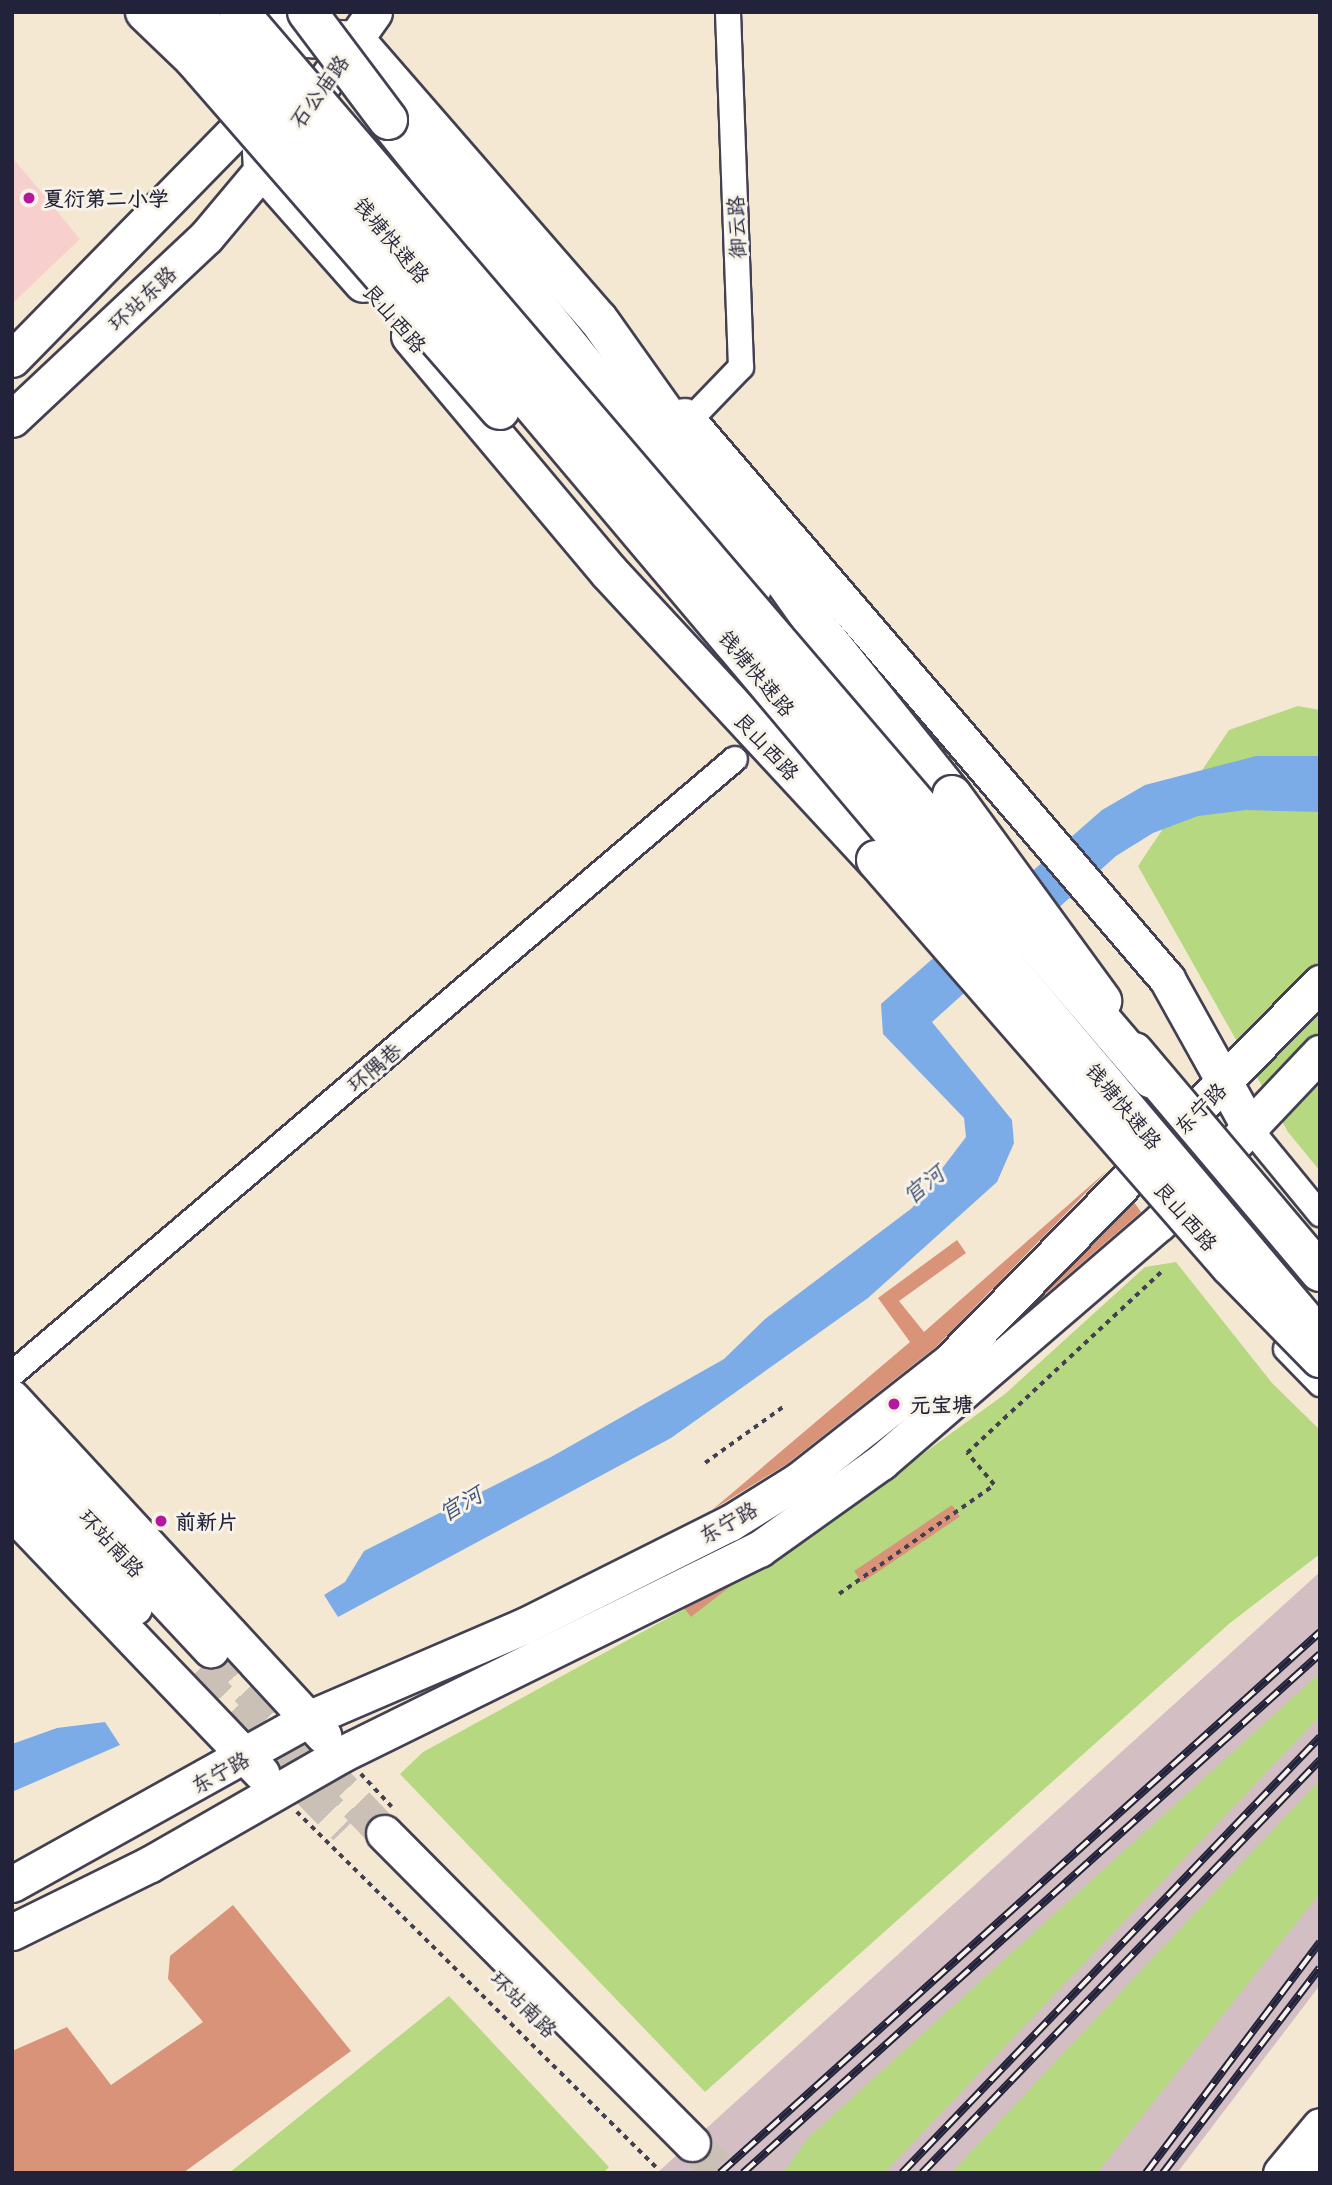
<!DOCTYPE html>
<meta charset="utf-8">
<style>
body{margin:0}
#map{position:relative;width:1332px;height:2185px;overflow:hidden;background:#f5e8d3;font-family:Mali,"LXGW WenKai TC",sans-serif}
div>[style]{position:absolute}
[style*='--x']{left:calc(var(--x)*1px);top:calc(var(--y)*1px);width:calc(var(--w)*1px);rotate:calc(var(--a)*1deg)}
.built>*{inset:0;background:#f7d0cd}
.industrial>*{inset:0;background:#d2bec3}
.green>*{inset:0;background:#b6d880}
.water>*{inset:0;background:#7cace7}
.building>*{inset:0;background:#d99379;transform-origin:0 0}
.secondary-tunnel>*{height:35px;margin-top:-17.5px;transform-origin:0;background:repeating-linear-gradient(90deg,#cbc0b5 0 35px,transparent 0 53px)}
.path>*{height:3.5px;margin-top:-1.75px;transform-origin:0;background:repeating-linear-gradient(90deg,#424052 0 5px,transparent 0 10px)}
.roads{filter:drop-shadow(2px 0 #424052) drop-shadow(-2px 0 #424052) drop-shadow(0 2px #424052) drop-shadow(0 -2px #424052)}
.street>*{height:24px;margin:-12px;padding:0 12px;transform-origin:12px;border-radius:12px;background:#fff}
.secondary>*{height:35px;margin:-17.5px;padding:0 17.5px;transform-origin:17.5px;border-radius:17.5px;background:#fff}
.primary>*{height:38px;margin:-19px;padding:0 19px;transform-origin:19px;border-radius:19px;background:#fff}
.highway>*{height:38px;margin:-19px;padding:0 19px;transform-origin:19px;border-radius:19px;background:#fff}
.rail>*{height:8px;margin-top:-4px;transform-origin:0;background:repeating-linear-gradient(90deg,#f7f3e8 0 16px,#22223b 0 32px);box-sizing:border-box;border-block:2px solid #22223b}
.bridges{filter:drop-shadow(2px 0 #424052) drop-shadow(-2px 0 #424052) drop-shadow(0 2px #424052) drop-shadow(0 -2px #424052)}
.primary-bridge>*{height:38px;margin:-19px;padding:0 19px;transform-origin:19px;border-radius:19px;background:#fff}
.highway-bridge>*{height:38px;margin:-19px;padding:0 19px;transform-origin:19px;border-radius:19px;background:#fff}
.dots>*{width:19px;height:19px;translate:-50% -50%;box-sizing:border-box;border:4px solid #f7f3e8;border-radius:50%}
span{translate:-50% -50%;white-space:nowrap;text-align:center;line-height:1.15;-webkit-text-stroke:6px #f7f3e8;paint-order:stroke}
.street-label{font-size:21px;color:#22223b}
.poi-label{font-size:21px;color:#22223b;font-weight:700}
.left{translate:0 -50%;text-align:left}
.water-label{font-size:23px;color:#425277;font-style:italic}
.frame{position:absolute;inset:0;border:14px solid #22223b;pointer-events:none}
</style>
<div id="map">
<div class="built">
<i style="clip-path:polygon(12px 157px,80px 239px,12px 304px)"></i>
</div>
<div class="industrial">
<i style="clip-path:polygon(1320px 1572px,1320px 1985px,1177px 2173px,657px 2173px)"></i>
</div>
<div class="green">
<i style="clip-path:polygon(1298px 706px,1320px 710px,1320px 1171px,1288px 1132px,1138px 866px,1229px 730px)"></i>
<i style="clip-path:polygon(1176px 1262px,1272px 1383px,1320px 1430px,1320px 1554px,1230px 1623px,705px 2092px,400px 1774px,423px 1752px,787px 1553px,1005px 1394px,1145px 1267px)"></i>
<i style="clip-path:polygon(1320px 1673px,1320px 1716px,884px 2173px,783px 2173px,808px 2138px)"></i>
<i style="clip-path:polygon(1320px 1780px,1320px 1893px,1097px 2173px,951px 2173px)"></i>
<i style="clip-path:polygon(449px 1996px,609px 2167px,603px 2173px,229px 2173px)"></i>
</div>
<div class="water">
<i style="clip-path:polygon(1256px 756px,1320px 756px,1320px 812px,1247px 810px,1198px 816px,1153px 833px,1116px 856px,932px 1022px,1012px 1120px,1014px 1143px,997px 1182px,868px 1298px,671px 1438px,338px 1617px,324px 1595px,345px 1582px,364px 1551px,551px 1457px,724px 1359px,765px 1319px,912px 1208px,966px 1137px,964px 1118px,883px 1034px,881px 1004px,1102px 810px,1145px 785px)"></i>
<i style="clip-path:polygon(105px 1722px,120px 1745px,12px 1792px,12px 1744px,57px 1728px)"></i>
</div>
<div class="building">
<i style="clip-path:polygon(1108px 1170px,937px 1346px,787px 1464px,712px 1510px,910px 1342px,878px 1298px,957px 1240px,966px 1253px,899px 1301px,924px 1332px)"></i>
<i style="clip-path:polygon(1134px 1202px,1141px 1212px,1034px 1304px)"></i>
<i style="left:952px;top:1505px;width:14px;height:118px;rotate:56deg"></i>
<i style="clip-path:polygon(732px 1585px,691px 1617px,684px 1608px)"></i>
<i style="clip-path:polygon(233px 1905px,351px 2051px,183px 2173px,12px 2173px,12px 2051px,67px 2027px,111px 2085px,203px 2022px,168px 1979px,170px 1956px)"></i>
</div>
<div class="secondary-tunnel">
<i style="--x:211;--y:1650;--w:252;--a:46.6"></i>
<i style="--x:195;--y:1673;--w:216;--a:45.7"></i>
<i style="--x:692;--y:2143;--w:43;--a:44.1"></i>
</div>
<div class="path">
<i style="--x:705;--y:1463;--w:96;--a:-35.7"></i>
<i style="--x:839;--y:1594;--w:189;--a:-35.1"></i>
<i style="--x:994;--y:1485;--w:42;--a:-130.2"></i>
<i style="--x:967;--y:1453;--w:265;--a:-43"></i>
<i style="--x:361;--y:1774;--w:45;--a:46.8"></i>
<i style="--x:297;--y:1812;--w:506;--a:44.68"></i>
</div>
<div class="roads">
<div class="street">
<i style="--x:689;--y:421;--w:75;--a:-46.1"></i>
<i style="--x:741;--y:367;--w:355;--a:-92.1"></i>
<i style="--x:1251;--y:1130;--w:109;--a:50.6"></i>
<i style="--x:1286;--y:1349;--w:49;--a:45.8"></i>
<i style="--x:12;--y:1374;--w:949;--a:-40.39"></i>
</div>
<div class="secondary">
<i style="--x:12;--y:359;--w:363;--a:-45.6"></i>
<i style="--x:684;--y:416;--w:742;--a:49.37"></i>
<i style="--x:1167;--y:979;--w:173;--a:60.9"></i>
<i style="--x:12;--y:419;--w:266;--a:-43.2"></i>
<i style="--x:206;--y:237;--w:89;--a:-50"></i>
<i style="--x:263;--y:169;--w:192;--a:-54.7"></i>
<i style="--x:12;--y:1398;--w:459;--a:47.3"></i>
<i style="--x:12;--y:1437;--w:291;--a:46.9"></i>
<i style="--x:12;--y:1476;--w:179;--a:47"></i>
<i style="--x:12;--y:1512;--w:361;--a:46.3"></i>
<i style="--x:384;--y:1833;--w:437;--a:45.2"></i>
<i style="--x:12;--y:1884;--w:339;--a:-29.1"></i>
<i style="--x:308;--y:1719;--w:235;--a:-23.3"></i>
<i style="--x:524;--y:1626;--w:230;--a:-26.6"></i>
<i style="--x:730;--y:1523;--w:81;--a:-31.9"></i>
<i style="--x:799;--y:1480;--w:192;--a:-38.2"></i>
<i style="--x:950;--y:1361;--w:529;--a:-45.61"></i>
<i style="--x:12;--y:1932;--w:154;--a:-26.2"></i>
<i style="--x:150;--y:1864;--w:221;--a:-29.8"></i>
<i style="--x:342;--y:1754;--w:465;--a:-26.2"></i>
<i style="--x:759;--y:1549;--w:150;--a:-35.5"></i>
<i style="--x:881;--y:1462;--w:367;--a:-40.7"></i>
<i style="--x:1159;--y:1223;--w:234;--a:-46.6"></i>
<i style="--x:1281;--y:2173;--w:61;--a:-50.3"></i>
<i style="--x:1317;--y:2173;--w:5;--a:-53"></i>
</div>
<div class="primary">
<i style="--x:279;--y:12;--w:38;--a:43"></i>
<i style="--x:307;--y:38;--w:49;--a:3.5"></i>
<i style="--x:356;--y:41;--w:369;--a:49"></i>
<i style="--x:598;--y:319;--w:368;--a:54.6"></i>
<i style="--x:811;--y:619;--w:226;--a:51.3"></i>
<i style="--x:260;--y:116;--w:53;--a:86.8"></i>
<i style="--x:263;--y:169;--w:152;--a:48.5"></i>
<i style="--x:411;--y:336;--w:308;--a:50"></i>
<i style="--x:609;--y:572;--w:393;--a:47.2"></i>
</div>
<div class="highway">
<i style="--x:388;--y:120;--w:430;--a:51.3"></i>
<i style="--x:657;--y:456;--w:163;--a:54.3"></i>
</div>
</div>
<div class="rail">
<i style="--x:720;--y:2173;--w:808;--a:-42.04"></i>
<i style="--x:743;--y:2173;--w:776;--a:-41.97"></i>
<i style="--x:902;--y:2173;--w:604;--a:-46.21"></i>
<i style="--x:922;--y:2173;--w:574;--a:-46.06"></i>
<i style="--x:1146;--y:2173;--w:289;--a:-53"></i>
<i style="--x:1163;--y:2173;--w:258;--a:-52.6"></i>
</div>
<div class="bridges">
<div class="primary-bridge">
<i style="--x:952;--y:795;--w:255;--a:53.9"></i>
<i style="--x:876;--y:860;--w:539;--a:48.91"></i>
<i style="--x:1230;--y:1266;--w:129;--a:45.6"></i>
<i style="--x:1134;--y:1052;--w:288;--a:49.8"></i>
</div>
<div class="highway-bridge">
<i style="--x:145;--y:12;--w:66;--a:43.8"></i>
<i style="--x:193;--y:58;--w:467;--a:48.9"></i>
<i style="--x:192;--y:12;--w:181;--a:47.7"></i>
<i style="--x:314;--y:146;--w:1560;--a:49.84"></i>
<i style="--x:239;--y:12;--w:1404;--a:49.45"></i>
<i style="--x:307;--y:12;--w:135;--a:53.1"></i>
</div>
</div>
<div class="dots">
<i style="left:29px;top:198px;background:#b5179e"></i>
<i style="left:894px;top:1404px;background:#b5179e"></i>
<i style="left:161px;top:1521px;background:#b5179e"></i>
</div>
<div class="street-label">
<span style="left:319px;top:91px;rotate:-54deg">石公庙路</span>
<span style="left:736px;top:227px;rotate:-92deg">御云路</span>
<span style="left:392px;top:240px;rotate:50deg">钱塘快速路</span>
<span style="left:142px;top:298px;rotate:-43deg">环站东路</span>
<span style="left:395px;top:318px;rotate:49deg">艮山西路</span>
<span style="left:757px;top:673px;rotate:50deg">钱塘快速路</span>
<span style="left:767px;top:746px;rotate:47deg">艮山西路</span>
<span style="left:374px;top:1067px;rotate:-40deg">环隅巷</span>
<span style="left:1124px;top:1106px;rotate:50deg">钱塘快速路</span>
<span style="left:1200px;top:1108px;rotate:-45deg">东宁路</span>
<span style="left:1186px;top:1216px;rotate:49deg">艮山西路</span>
<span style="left:728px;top:1522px;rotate:-29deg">东宁路</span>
<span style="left:112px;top:1543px;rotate:47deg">环站南路</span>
<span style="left:220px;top:1772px;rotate:-29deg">东宁路</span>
<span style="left:524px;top:2004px;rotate:45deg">环站南路</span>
</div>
<div class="poi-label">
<span class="left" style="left:43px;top:198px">夏衍第二小学</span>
<span class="left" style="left:910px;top:1404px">元宝塘</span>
<span class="left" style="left:175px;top:1521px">前新片</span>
</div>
<div class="water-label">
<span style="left:923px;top:1184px;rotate:-39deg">官河</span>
<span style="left:460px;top:1503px;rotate:-30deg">官河</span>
</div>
<div class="frame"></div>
</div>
